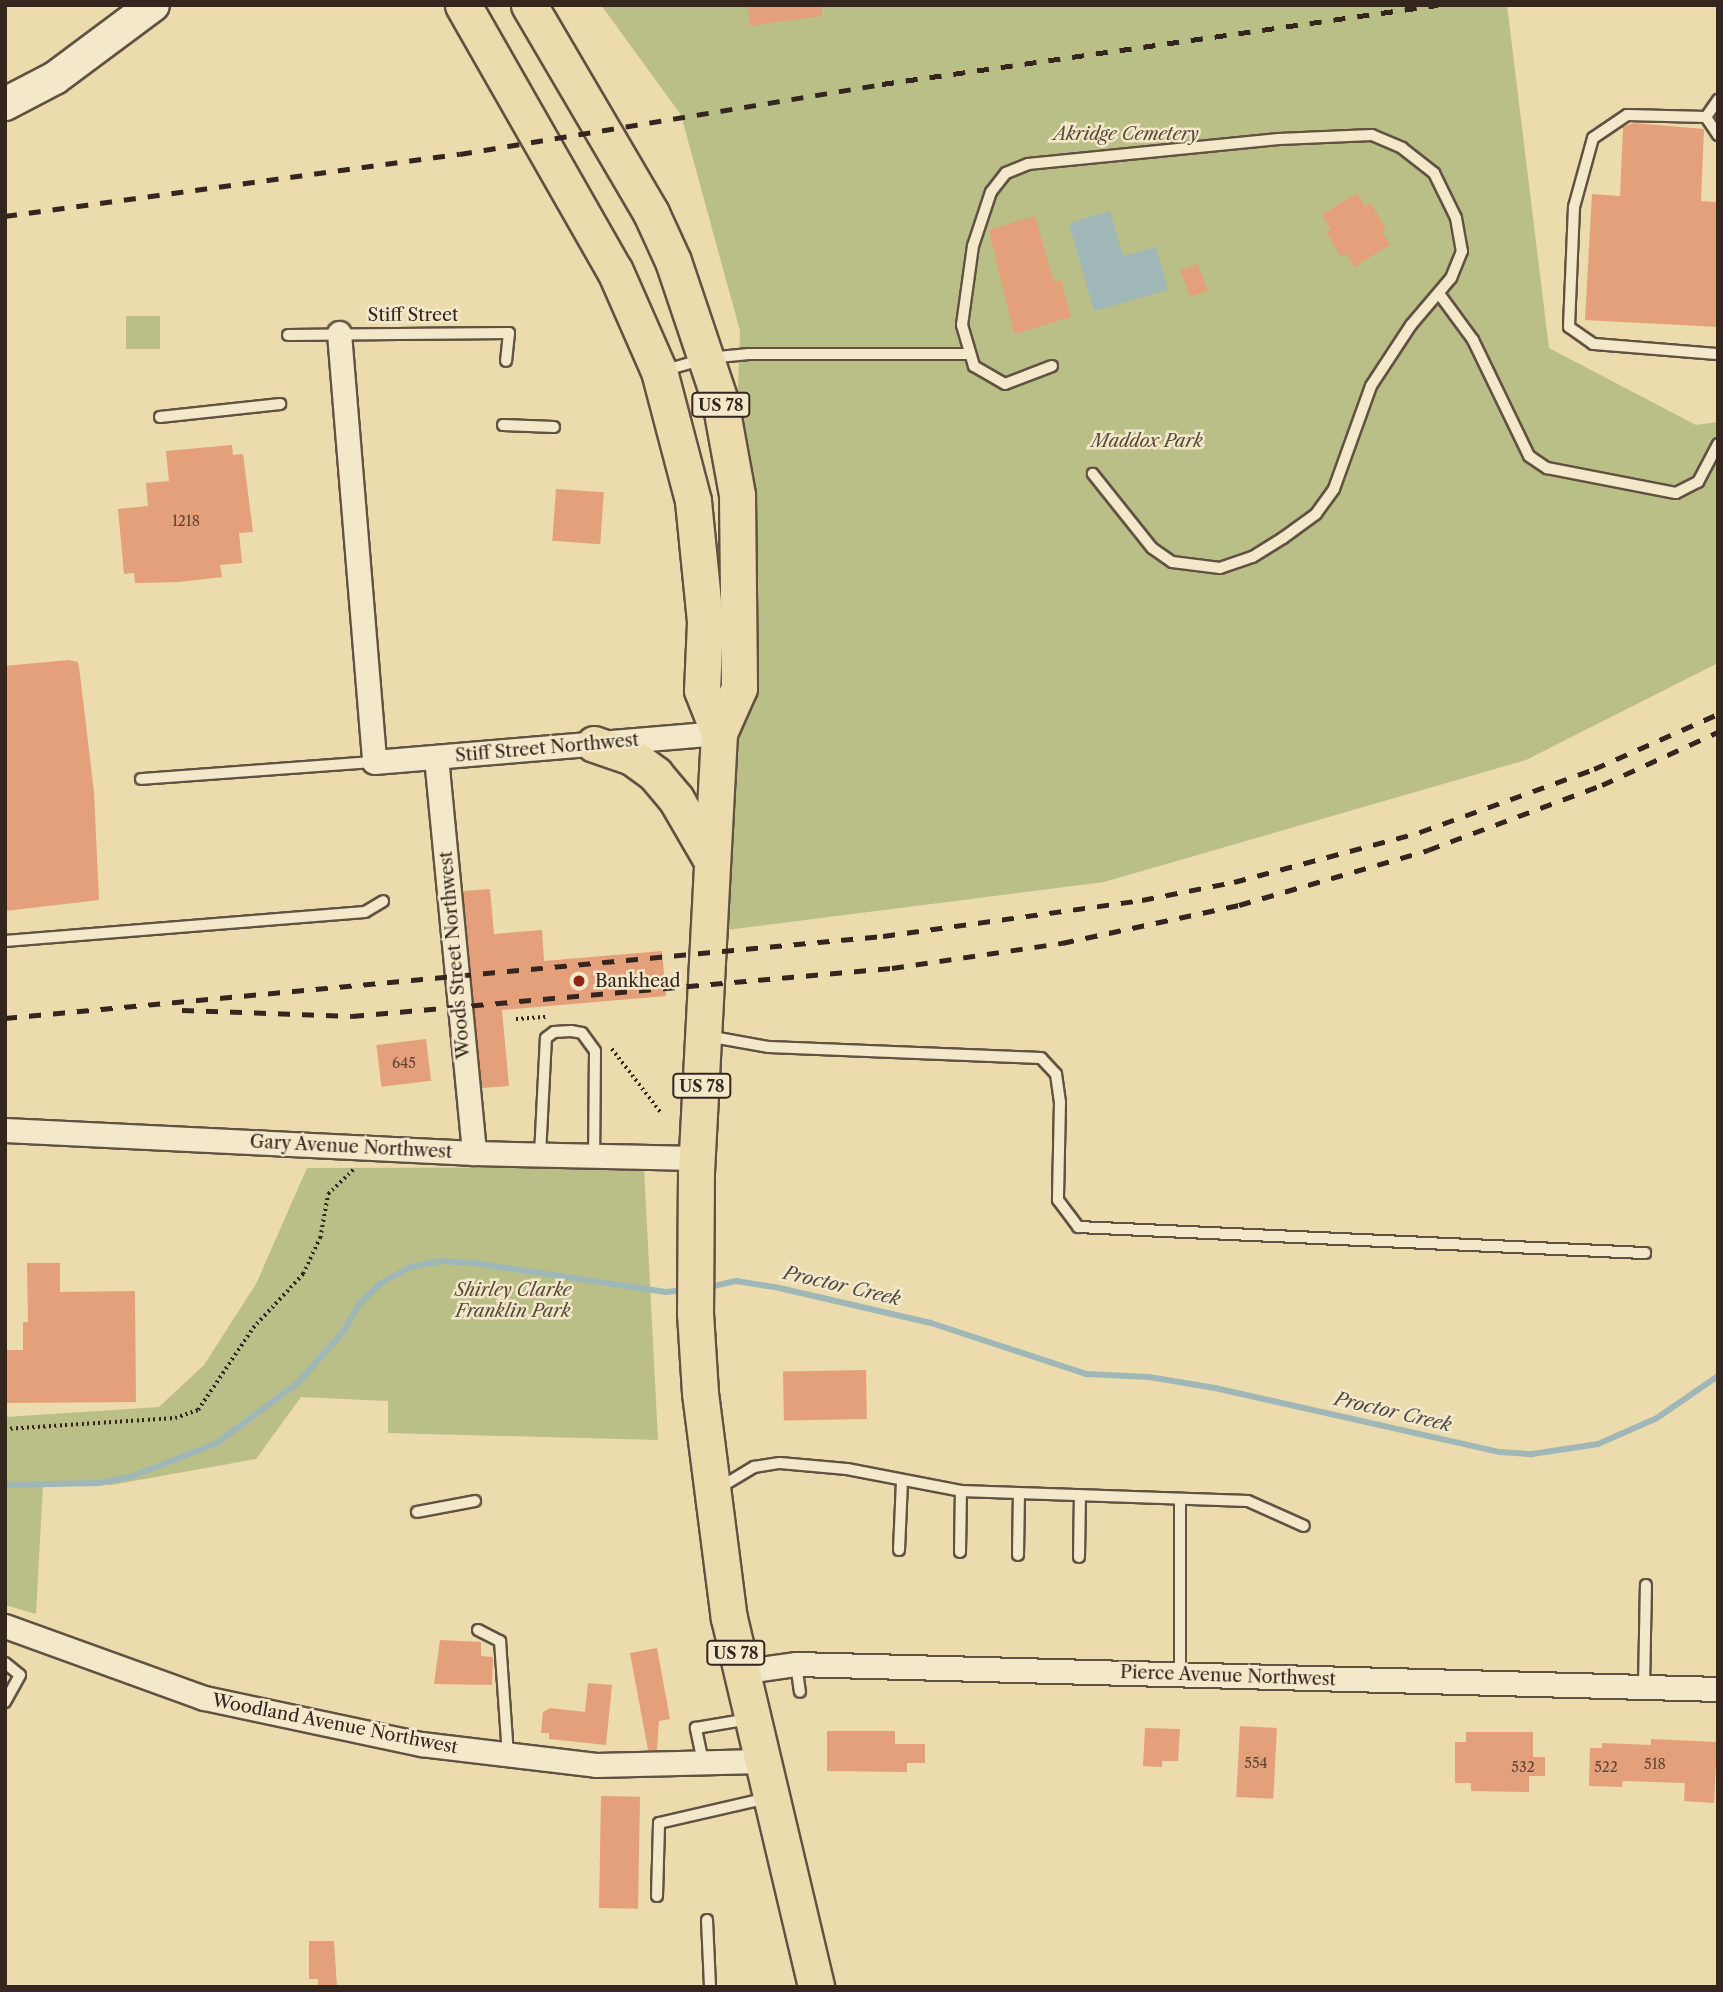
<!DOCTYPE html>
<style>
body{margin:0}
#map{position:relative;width:1723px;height:1992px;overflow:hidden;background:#ecdbad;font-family:"Libre Caslon Text",serif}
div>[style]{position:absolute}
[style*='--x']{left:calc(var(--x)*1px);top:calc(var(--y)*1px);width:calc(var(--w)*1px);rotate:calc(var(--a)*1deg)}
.green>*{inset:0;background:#babf88;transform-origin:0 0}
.water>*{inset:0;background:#9fb8b7}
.stream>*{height:6px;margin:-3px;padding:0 3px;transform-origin:3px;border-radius:3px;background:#9fb8b7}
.building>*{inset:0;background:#e4a07a;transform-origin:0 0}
.path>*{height:3.5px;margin-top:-1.75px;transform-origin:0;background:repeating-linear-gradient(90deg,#34251f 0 2px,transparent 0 5.5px)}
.roads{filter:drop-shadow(2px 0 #625242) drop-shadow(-2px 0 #625242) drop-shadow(0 2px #625242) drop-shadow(0 -2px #625242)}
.lane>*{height:10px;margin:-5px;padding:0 5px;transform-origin:5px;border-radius:5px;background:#f3e8ca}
.street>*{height:23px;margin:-11.5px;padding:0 11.5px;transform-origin:11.5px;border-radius:11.5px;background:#f3e8ca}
.secondary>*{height:32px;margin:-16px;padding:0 16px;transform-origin:16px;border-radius:16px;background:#f3e8ca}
.primary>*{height:35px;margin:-17.5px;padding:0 17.5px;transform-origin:17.5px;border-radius:17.5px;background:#ecdbad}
.rail>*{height:5px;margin-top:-2.5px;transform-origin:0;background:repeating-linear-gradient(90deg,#34251f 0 12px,transparent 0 24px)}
.dots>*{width:19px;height:19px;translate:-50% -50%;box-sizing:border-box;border:4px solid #f3e8ca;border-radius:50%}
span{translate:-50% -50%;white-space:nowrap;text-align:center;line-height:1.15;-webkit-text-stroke:5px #f3e8ca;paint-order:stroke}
.number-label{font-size:14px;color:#604436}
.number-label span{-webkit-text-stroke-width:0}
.shield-label span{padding:2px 5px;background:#f3e8ca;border:2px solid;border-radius:5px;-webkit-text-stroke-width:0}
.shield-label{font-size:16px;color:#34251f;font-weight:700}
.park-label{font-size:18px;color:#564c39;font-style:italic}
.street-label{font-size:18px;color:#34251f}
.poi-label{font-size:18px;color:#34251f}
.left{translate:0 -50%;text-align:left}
.water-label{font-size:19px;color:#4f4a45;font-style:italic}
.frame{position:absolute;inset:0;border:7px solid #34251f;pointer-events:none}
</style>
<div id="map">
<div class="green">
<i style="clip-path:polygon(601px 5px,1507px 5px,1549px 348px,1696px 425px,1718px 422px,1718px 663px,1526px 760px,1104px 882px,718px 931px,740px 331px,681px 115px)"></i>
<i style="left:126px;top:316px;width:34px;height:33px"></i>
<i style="clip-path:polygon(644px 1167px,658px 1440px,388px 1433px,388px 1401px,301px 1397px,256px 1459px,111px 1485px,43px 1485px,36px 1614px,5px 1605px,5px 1417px,159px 1407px,204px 1365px,256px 1284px,307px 1168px)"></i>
</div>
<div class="water">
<i style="clip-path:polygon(1110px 211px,1123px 256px,1156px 247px,1168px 290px,1094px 311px,1069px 223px)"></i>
</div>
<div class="stream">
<i style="--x:705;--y:1288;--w:32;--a:-13"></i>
<i style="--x:736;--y:1281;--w:39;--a:9"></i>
<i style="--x:775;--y:1287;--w:160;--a:13"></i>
<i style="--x:931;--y:1323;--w:163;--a:18.2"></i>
<i style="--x:1086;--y:1374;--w:63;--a:2.7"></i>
<i style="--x:1149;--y:1377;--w:67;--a:9.5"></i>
<i style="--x:1215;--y:1388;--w:292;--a:12.7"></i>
<i style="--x:1500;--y:1452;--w:32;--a:4"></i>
<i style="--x:1532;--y:1454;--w:67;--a:-8.6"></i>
<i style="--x:1598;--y:1444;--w:64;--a:-23.8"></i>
<i style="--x:1657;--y:1418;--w:74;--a:-34.5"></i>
<i style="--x:5;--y:1485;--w:94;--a:-1.2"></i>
<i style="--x:99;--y:1483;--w:32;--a:-11"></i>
<i style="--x:130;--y:1477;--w:93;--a:-21.3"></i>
<i style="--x:217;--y:1443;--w:102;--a:-36.6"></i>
<i style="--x:299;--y:1382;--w:67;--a:-48.7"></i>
<i style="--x:343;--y:1332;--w:32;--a:-60"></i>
<i style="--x:359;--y:1304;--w:30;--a:-44"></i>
<i style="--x:381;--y:1283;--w:33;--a:-29"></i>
<i style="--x:410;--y:1267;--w:33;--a:-11"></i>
<i style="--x:442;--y:1261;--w:32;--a:4"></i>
<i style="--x:474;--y:1263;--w:194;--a:8.6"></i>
<i style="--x:666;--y:1292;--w:18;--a:-6"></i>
</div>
<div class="building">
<i style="clip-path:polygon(748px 5px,821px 5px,822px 16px,750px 26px)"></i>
<i style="clip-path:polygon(1634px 123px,1704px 129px,1701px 201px,1718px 202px,1718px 327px,1585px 320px,1592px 194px,1620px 196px,1623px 127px)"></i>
<i style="clip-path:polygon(1357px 193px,1365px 207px,1371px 203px,1386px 229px,1382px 232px,1390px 245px,1354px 267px,1346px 254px,1341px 257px,1326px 232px,1331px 229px,1322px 215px)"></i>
<i style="clip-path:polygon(1035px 216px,1054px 282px,1061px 280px,1071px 317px,1014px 334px,989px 230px)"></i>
<i style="left:1198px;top:264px;width:28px;height:19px;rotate:69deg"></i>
<i style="clip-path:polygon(232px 445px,233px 455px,243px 454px,253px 532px,239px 533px,242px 563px,220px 565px,222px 577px,179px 582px,135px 583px,134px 573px,124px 574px,118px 509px,148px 506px,146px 483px,169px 481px,166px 451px)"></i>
<i style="left:556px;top:489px;width:48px;height:52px;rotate:4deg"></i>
<i style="clip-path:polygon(68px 660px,78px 662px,80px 675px,94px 792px,99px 900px,5px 911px,5px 666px)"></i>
<i style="clip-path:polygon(490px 889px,494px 934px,542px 930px,544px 961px,662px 951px,666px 996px,502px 1010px,509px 1086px,482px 1088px,463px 891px)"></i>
<i style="left:426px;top:1039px;width:42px;height:50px;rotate:83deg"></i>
<i style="clip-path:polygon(27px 1263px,60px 1263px,60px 1292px,135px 1291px,136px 1402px,5px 1403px,5px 1350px,23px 1350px,23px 1322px,28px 1322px)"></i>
<i style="left:866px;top:1370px;width:49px;height:83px;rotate:89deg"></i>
<i style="clip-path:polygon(440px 1640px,481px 1642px,481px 1656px,493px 1657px,492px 1685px,434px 1684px)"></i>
<i style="clip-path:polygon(657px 1648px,670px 1719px,659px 1721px,657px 1750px,648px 1750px,630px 1653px)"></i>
<i style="clip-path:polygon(588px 1683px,612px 1685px,606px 1745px,549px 1739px,549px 1733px,541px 1733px,543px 1712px,550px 1708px,585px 1712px)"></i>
<i style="left:1240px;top:1726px;width:37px;height:71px;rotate:3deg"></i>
<i style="clip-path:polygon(1145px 1728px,1180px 1729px,1178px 1761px,1162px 1761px,1162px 1767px,1143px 1766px)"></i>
<i style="clip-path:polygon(827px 1731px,895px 1731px,895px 1744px,925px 1744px,925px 1763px,907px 1763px,907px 1772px,827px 1771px)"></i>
<i style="clip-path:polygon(1466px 1732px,1533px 1732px,1533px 1757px,1545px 1757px,1545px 1776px,1529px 1776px,1529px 1792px,1471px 1791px,1471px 1783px,1455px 1783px,1455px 1742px,1466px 1742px)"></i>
<i style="clip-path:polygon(1651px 1739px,1717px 1742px,1714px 1803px,1684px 1801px,1685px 1783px,1623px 1781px,1622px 1787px,1589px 1786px,1590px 1748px,1602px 1748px,1602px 1743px,1651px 1745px)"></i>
<i style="left:601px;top:1796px;width:39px;height:112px;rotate:1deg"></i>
<i style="clip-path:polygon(309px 1941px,334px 1941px,337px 1987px,318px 1987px,318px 1979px,309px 1979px)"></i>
</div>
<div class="path">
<i style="--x:516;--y:1019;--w:31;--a:-4"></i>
<i style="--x:612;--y:1049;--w:82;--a:52.4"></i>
<i style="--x:5;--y:1429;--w:170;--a:-3.7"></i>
<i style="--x:175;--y:1418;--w:24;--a:-19"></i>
<i style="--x:198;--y:1410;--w:99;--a:-56.1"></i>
<i style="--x:253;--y:1328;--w:74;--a:-47.2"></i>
<i style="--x:303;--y:1274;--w:40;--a:-65"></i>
<i style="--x:320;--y:1238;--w:45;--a:-79.7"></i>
<i style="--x:328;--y:1194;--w:35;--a:-44"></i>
</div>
<div class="roads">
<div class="lane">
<i style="--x:1706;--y:117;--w:21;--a:-55"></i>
<i style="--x:1718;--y:135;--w:22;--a:-124"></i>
<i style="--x:1706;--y:117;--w:79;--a:-178.5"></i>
<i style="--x:1627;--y:115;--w:41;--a:145.9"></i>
<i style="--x:1593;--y:138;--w:72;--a:105.4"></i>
<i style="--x:1574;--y:207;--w:120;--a:92.4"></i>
<i style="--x:1569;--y:327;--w:29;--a:35"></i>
<i style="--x:1593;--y:344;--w:125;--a:4.6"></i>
<i style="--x:1440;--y:295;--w:56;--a:53.7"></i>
<i style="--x:1473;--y:340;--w:129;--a:64.2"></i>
<i style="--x:1529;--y:456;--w:22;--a:34"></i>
<i style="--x:1547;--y:468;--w:131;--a:11"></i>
<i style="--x:1676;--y:493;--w:25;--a:-27"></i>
<i style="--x:1698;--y:482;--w:43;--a:-62.2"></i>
<i style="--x:288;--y:335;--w:221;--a:-0.5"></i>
<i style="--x:509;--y:333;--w:28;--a:96"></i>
<i style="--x:1052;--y:366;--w:50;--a:159"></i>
<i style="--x:1005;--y:384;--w:36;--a:-150"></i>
<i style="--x:974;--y:366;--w:43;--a:-106.3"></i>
<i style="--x:962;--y:325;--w:80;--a:-82.1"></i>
<i style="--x:973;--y:246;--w:57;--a:-71.6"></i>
<i style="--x:991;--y:192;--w:24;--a:-52"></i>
<i style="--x:1006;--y:173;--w:24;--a:-22"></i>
<i style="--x:1028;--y:164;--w:252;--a:-5.7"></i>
<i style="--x:1279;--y:139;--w:93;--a:-2.5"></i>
<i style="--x:1372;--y:135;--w:33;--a:23"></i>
<i style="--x:1402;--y:148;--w:41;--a:38"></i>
<i style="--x:1434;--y:173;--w:50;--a:63.9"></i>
<i style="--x:1456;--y:218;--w:34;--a:80"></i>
<i style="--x:1462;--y:251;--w:29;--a:112"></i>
<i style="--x:1451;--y:278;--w:62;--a:130.4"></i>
<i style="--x:1411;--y:325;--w:73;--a:123.3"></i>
<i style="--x:1371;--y:386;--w:109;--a:109.8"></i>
<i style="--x:1334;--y:489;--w:31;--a:126"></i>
<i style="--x:1316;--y:514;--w:41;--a:144"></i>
<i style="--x:1283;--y:538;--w:36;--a:148"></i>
<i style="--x:1252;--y:557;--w:34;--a:161"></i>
<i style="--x:1220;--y:568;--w:48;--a:-172.9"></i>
<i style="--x:1172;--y:562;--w:24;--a:-145"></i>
<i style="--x:1152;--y:548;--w:95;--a:-128.6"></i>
<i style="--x:662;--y:371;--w:48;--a:-15.8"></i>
<i style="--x:708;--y:358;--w:41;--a:-5.6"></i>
<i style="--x:749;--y:354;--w:219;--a:0"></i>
<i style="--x:160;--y:417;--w:121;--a:-6.2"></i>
<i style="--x:503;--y:425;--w:51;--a:2.2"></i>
<i style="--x:141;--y:779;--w:234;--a:-4.2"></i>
<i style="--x:5;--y:941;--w:361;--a:-4.6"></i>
<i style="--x:365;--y:912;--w:21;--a:-31"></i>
<i style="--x:707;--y:1036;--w:63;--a:10.1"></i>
<i style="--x:769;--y:1047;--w:272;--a:2.3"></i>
<i style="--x:1041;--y:1058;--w:22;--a:47"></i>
<i style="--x:1056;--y:1074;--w:28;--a:82"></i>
<i style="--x:1060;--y:1102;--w:98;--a:91.2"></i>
<i style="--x:1058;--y:1200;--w:34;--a:53"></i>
<i style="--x:1078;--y:1227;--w:568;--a:2.63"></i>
<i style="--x:540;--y:1155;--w:117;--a:-87.1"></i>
<i style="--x:546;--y:1038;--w:10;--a:-37"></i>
<i style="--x:554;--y:1032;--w:17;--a:-3"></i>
<i style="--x:571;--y:1031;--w:11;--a:10"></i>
<i style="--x:582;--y:1033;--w:22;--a:54"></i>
<i style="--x:595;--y:1051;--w:105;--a:90.5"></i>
<i style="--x:719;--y:1488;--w:41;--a:-31"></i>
<i style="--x:754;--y:1467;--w:26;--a:-9"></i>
<i style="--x:780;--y:1463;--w:67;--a:5.1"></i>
<i style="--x:847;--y:1469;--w:116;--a:10.9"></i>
<i style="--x:961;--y:1491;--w:287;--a:2"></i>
<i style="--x:1248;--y:1501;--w:61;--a:24.1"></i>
<i style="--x:1180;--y:1499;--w:175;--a:90"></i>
<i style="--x:417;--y:1512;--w:59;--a:-10.7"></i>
<i style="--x:899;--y:1550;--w:70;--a:-87.5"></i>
<i style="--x:960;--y:1552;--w:61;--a:-89.1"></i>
<i style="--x:1018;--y:1555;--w:61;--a:-89.1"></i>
<i style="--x:1079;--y:1557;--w:62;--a:-89.1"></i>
<i style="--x:478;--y:1630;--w:25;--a:27"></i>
<i style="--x:500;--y:1641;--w:113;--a:86"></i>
<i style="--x:5;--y:1663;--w:19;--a:39"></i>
<i style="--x:20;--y:1675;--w:31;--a:119"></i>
<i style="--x:796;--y:1664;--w:28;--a:82"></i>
<i style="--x:1644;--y:1687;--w:102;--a:-88.9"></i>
<i style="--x:703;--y:1762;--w:35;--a:-102"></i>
<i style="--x:696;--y:1728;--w:54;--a:-9.6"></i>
<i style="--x:657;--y:1896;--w:73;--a:-88.4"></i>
<i style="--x:659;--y:1823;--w:111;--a:-13"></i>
<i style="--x:707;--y:1920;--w:67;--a:87.4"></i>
</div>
<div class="street">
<i style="--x:339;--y:333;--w:430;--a:85.3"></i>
<i style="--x:374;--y:762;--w:346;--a:-4.8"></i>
<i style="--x:436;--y:757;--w:398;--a:84.5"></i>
<i style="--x:5;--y:1130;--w:470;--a:2.8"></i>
<i style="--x:474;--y:1153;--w:222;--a:1.3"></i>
<i style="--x:5;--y:1626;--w:212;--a:19.9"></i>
<i style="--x:204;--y:1698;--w:222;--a:12"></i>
<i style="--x:421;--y:1744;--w:176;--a:6.8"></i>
<i style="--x:596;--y:1765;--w:165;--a:-1.4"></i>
<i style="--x:739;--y:1672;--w:58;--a:-8"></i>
<i style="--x:796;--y:1664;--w:922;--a:1.55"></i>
</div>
<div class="secondary">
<i style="--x:5;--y:104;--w:56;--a:-27.5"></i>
<i style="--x:55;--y:78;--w:122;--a:-36.7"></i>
</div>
<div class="primary">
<i style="--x:463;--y:5;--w:306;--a:60.3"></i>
<i style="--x:615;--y:271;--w:109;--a:66.3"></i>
<i style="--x:659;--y:371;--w:134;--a:75.3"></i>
<i style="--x:693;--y:501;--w:122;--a:84.3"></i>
<i style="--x:705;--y:622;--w:68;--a:92.5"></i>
<i style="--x:702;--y:690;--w:46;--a:68.4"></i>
<i style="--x:529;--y:5;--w:241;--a:59.6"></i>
<i style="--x:651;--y:213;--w:53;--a:65.4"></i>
<i style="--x:673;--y:261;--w:148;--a:71.4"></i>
<i style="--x:720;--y:401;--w:96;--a:79.7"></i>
<i style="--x:737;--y:495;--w:193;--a:89.4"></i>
<i style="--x:739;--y:688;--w:49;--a:114"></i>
<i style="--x:719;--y:733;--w:441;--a:93"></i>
<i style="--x:696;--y:1173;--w:140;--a:90.4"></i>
<i style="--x:695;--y:1313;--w:80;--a:86.4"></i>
<i style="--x:700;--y:1393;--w:227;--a:82.7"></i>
<i style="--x:729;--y:1618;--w:379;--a:76.7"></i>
<i style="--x:594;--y:744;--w:40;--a:18.9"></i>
<i style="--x:632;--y:757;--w:29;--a:36"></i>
<i style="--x:655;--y:774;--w:33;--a:50"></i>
<i style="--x:676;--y:799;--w:72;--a:59.9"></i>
</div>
</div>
<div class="rail">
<i style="--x:5;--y:216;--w:459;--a:-7.8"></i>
<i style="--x:460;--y:154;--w:428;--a:-9.4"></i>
<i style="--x:882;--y:84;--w:561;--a:-8.1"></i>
<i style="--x:182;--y:1010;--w:170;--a:2"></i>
<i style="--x:352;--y:1016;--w:542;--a:-5.08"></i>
<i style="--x:892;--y:968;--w:172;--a:-8.4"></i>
<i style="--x:1062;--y:943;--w:181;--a:-12.1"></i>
<i style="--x:1239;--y:905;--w:197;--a:-16.2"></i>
<i style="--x:1428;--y:850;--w:186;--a:-20.5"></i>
<i style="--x:1602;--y:785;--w:128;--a:-24.6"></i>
<i style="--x:5;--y:1018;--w:882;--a:-5.34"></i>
<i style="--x:883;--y:936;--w:261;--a:-7.9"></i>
<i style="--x:1142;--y:900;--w:94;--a:-11.1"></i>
<i style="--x:1234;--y:882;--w:193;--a:-15"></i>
<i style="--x:1420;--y:832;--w:185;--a:-19.9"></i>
<i style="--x:1594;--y:769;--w:136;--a:-23.9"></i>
</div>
<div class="dots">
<i style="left:579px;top:981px;background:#8f2418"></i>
</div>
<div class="number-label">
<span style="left:186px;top:521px">1218</span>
<span style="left:404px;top:1063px">645</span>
<span style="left:1256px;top:1763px">554</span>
<span style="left:1655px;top:1764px">518</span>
<span style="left:1523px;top:1767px">532</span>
<span style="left:1606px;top:1767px">522</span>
</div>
<div class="shield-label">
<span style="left:721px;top:405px">US 78</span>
<span style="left:702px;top:1086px">US 78</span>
<span style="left:736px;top:1653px">US 78</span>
</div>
<div class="park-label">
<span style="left:1126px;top:134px">Akridge Cemetery</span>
<span style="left:1147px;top:441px">Maddox Park</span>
<span style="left:513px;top:1301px">Shirley Clarke<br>Franklin Park</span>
</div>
<div class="street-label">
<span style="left:413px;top:315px">Stiff Street</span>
<span style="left:547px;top:748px;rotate:-5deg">Stiff Street Northwest</span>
<span style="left:455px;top:955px;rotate:-95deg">Woods Street Northwest</span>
<span style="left:351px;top:1147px;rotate:3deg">Gary Avenue Northwest</span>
<span style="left:1228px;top:1676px;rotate:2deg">Pierce Avenue Northwest</span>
<span style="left:335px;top:1724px;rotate:11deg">Woodland Avenue Northwest</span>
</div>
<div class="poi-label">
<span class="left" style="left:595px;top:981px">Bankhead</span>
</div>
<div class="water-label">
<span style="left:842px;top:1286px;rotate:13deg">Proctor Creek</span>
<span style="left:1393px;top:1412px;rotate:13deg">Proctor Creek</span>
</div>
<div class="frame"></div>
</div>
